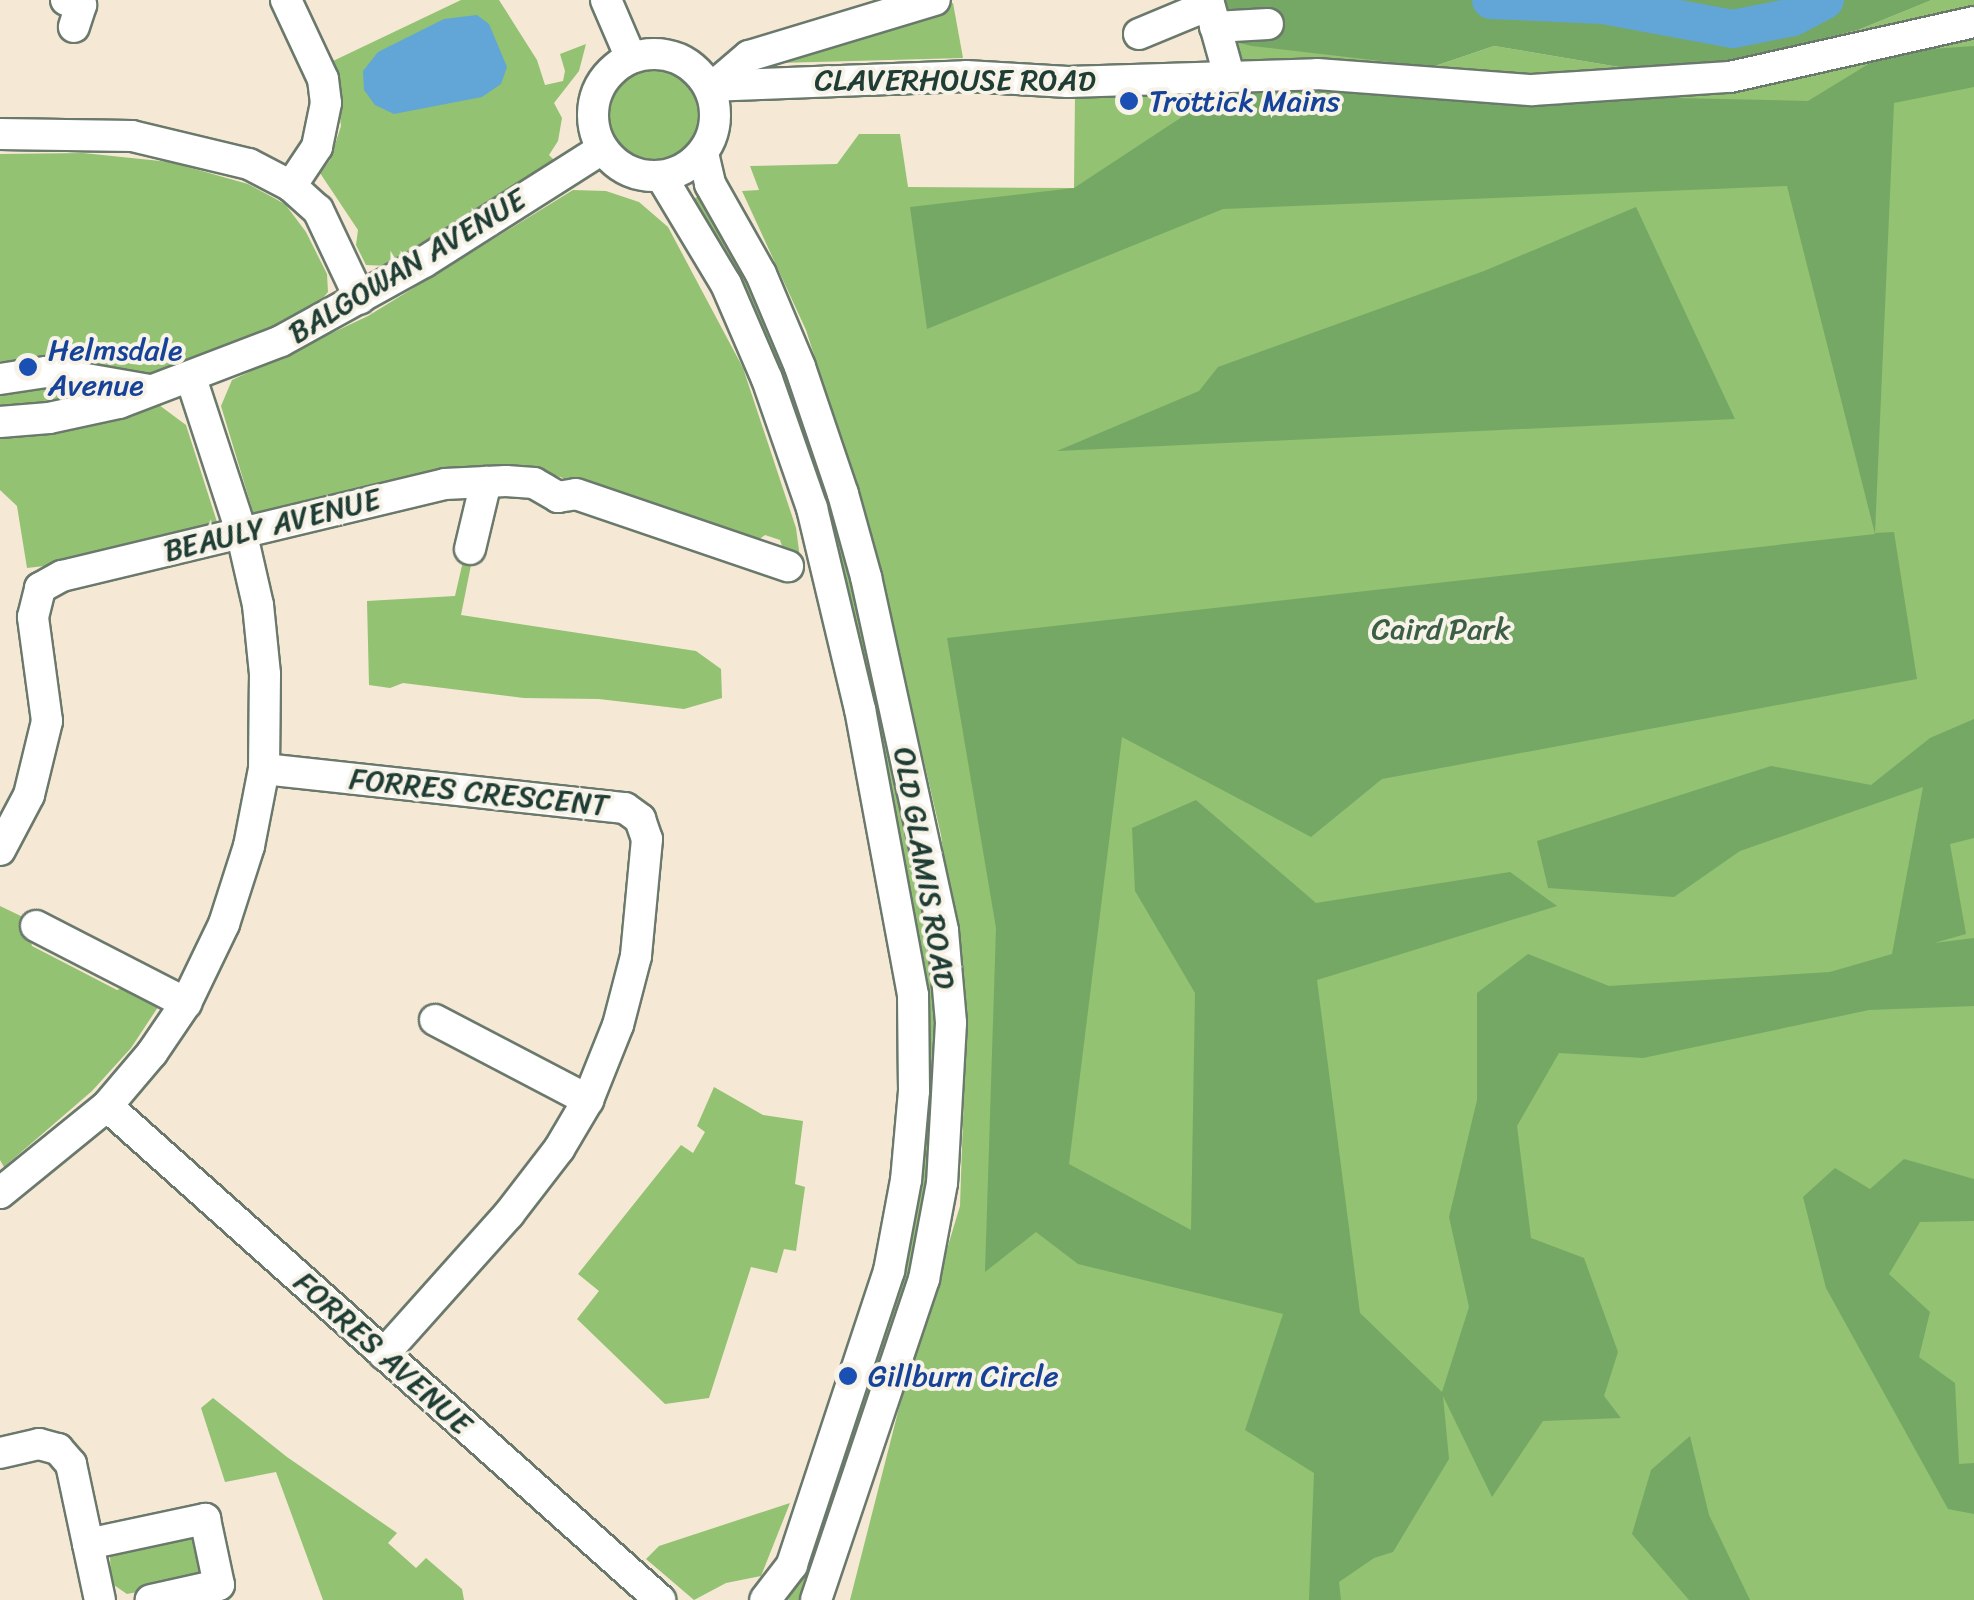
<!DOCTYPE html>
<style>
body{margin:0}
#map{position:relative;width:1974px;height:1600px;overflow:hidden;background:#f5e8d4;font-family:Sriracha,sans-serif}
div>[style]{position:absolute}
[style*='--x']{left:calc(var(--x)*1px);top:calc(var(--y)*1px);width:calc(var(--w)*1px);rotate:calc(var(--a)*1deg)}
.green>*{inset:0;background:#92c272}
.round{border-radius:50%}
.forest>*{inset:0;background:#75a864}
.water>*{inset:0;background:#61a6d6}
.river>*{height:38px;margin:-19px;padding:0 19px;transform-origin:19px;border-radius:19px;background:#61a6d6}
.roads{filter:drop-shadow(2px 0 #6a796c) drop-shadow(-2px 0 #6a796c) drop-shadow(0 2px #6a796c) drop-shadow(0 -2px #6a796c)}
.minor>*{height:30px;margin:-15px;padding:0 15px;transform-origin:15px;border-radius:15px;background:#fff}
.minor>.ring{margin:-15px;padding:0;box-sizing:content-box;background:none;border:30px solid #fff;border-radius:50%}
.dots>*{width:28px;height:28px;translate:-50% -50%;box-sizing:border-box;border:5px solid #f7f3e8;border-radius:50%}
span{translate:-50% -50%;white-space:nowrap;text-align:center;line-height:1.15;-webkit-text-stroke:8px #f7f3e8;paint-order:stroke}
.street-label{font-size:30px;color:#1f3d34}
.transit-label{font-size:30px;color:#164399}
.left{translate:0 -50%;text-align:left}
.park-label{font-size:30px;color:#3c5e44}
</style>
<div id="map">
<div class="green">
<i style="clip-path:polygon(461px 0,499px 0,537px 60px,545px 85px,563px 81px,565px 71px,560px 54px,586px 44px,579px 71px,554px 103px,562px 118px,558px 141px,549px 155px,557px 163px,388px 266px,366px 265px,356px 245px,358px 230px,320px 173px,330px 160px,341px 126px,333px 61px)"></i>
<i style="clip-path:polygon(1932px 0,1974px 0,1974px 22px,1730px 77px,1229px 75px,1218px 38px,1432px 67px,1494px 46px,1625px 68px,1730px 62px,1858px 30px)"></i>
<i style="clip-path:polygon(953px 3px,963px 58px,778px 63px,776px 56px)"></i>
<i style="clip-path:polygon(1974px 32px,1974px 1600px,850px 1600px,899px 1408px,960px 1206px,966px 1031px,941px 835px,870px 529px,806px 330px,742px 191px,759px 190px,750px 166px,837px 164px,859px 134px,900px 134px,908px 187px,1074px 188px,1075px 97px,1226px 88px,1540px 100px)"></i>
<i class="round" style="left:608px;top:68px;width:94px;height:94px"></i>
<i style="clip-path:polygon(83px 153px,170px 162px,248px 184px,285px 204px,306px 232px,327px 274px,328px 292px,317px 305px,319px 310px,172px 374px,127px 379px,0 361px,0 154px)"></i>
<i style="clip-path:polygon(573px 190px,606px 191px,639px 202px,668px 227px,743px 368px,796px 528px,800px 558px,784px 552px,780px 540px,765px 535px,754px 543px,573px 486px,561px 477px,506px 471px,268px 517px,253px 512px,221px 406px,232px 380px,368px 316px)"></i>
<i style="clip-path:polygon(702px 194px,752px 278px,847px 539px,932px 934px,940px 1078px,932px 1082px,924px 1077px,844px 581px,688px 202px)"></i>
<i style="clip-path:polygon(0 385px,118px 391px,0 416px)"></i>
<i style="clip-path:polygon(159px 405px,186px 425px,217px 522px,207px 531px,79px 562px,27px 568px,17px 506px,0 490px,0 439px,106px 421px)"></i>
<i style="clip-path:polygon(466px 548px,474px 550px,461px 615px,696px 651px,721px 669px,722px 698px,684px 709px,599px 699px,524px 698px,403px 683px,390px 688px,369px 685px,367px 601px,455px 596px)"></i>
<i style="clip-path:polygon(0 906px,25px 918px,32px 946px,117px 990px,130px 985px,162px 1001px,131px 1048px,92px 1091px,4px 1167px,0 1160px)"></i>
<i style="clip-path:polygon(714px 1087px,763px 1115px,803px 1121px,795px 1184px,805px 1187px,796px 1251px,784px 1249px,777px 1273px,751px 1267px,709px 1398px,665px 1404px,577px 1319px,599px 1291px,578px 1274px,681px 1145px,693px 1153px,705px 1132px,697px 1126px)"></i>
<i style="clip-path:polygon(932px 1103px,939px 1106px,914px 1276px,805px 1600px,788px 1600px,899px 1272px,924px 1105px)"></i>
<i style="clip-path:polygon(213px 1398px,287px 1457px,397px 1533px,388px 1543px,416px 1568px,426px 1558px,462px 1589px,464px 1600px,323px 1600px,276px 1472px,225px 1482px,201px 1408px)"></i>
<i style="clip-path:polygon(790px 1503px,761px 1576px,726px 1583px,694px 1600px,646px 1559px,659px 1546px)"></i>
<i style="clip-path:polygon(189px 1534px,197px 1538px,202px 1575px,194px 1581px,127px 1594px,111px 1583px,110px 1555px)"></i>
</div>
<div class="forest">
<i style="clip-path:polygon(1208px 0,1932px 0,1858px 30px,1730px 62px,1625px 68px,1494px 46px,1432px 67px,1252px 46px,1218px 38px)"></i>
<i style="clip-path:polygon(1974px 46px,1974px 87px,1894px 103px,1875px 533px,1894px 532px,1917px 679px,1382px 779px,1311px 837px,1122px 737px,1069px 1164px,1191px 1230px,1195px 993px,1135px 891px,1132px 828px,1196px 800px,1316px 903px,1510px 872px,1557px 906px,1317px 980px,1360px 1313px,1442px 1392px,1469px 1307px,1449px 1217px,1477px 1100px,1477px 993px,1528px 954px,1609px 986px,1830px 972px,1892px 954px,1923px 787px,1740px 851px,1674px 897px,1548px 888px,1537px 841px,1771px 766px,1871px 785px,1930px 738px,1974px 719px,1974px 838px,1950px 844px,1966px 934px,1934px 943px,1974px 938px,1974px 1006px,1869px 1010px,1643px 1058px,1559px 1053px,1517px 1126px,1531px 1238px,1584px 1258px,1618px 1352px,1604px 1396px,1621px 1418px,1543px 1421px,1492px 1497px,1443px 1396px,1449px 1459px,1393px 1552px,1374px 1558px,1339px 1582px,1341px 1600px,1309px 1600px,1314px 1473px,1245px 1430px,1283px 1314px,1078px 1264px,1036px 1232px,985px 1272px,996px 928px,947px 638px,1875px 534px,1787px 186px,1223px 209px,927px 329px,910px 207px,1074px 188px,1226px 88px,1808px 101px,1888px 52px)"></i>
<i style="clip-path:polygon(1636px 207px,1735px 419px,1057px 451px,1199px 391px,1218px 367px,1484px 271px)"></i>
<i style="clip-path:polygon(1904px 1159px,1974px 1179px,1974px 1221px,1920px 1222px,1889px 1274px,1930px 1312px,1919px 1357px,1955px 1383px,1959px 1464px,1974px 1463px,1974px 1514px,1948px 1509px,1826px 1288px,1803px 1197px,1835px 1168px,1870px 1189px)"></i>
<i style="clip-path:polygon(1690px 1436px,1709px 1515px,1750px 1600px,1689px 1600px,1632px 1534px,1651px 1470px)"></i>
</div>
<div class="water">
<i style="clip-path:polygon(477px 15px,489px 24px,507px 67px,501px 84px,482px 97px,394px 114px,375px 105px,364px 90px,363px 71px,378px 52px,444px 19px)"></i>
</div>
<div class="river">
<i style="--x:1491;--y:0;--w:112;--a:2.6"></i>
<i style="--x:1603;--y:5;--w:132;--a:10.5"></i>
<i style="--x:1733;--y:29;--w:61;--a:-11.3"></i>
<i style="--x:1793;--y:17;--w:36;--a:-28"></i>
</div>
<div class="roads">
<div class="minor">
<i style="--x:66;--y:0;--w:16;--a:18"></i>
<i style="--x:81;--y:5;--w:23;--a:108"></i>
<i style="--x:286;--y:0;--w:87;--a:64.9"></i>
<i style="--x:323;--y:79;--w:24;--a:83"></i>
<i style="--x:326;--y:103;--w:45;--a:101.6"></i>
<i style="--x:317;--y:147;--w:47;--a:123.7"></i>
<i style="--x:606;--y:0;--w:63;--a:66.7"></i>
<i style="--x:1208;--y:0;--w:78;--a:74.4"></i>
<i style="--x:1215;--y:27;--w:53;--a:-3.2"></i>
<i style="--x:1139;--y:34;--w:76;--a:-22.5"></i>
<i class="ring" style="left:593px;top:54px;width:92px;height:92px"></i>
<i style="--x:715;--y:85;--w:45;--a:-40.5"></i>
<i style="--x:749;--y:56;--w:194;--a:-16.8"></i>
<i style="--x:709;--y:86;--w:257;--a:-2.2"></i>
<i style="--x:966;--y:76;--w:102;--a:3.4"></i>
<i style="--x:1068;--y:82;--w:249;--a:-1.8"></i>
<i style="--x:1317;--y:74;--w:216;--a:4.3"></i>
<i style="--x:1532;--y:90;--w:198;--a:-3.8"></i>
<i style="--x:1730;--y:77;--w:250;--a:-12.7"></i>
<i style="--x:0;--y:134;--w:132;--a:0.9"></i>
<i style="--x:132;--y:136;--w:120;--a:13.5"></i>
<i style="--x:249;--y:164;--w:47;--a:27.6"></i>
<i style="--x:291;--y:186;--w:36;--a:42"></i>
<i style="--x:318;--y:210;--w:98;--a:64.7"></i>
<i style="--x:703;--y:153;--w:32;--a:77"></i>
<i style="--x:710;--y:184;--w:103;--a:60.5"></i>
<i style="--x:761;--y:274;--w:101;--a:67.2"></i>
<i style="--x:800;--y:367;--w:134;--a:71.3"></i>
<i style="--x:843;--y:494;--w:86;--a:74.5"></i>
<i style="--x:866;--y:577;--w:362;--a:77.7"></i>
<i style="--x:943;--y:931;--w:92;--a:85"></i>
<i style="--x:951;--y:1023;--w:160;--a:93.2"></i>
<i style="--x:942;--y:1183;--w:98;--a:100.6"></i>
<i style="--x:924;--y:1279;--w:339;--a:108.6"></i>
<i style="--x:661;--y:176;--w:126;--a:59"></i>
<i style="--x:726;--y:284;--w:103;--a:66.7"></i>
<i style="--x:767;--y:379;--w:137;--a:70.8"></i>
<i style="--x:812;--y:508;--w:207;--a:76.6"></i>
<i style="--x:860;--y:709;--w:291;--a:79.5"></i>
<i style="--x:913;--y:995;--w:96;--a:89.4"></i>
<i style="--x:914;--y:1091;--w:89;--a:95.1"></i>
<i style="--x:906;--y:1180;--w:93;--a:100.6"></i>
<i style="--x:889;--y:1271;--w:310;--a:108.3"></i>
<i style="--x:792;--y:1565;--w:44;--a:127.6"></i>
<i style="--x:0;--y:379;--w:47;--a:-8.7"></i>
<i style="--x:46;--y:372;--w:105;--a:9.9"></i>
<i style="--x:0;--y:422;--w:49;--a:-4.7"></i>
<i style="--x:49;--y:418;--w:72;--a:-12.1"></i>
<i style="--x:119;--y:403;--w:173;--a:-20.9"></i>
<i style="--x:281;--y:341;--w:163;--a:-28.9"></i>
<i style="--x:424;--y:262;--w:211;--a:-32.4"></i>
<i style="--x:470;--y:549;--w:69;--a:-76.6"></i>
<i style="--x:264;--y:769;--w:363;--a:6.2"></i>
<i style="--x:625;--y:808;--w:19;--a:36"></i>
<i style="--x:640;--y:819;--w:21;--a:71"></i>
<i style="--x:647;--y:839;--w:118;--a:95.4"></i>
<i style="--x:636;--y:956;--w:71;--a:104.6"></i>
<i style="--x:618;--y:1025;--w:81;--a:111.8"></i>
<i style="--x:588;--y:1100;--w:57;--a:120.6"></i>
<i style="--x:559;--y:1149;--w:82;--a:127.6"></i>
<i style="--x:509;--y:1214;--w:188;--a:131.8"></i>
<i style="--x:0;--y:850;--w:62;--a:-62.2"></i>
<i style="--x:29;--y:795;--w:76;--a:-76.3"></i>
<i style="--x:47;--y:721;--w:105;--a:-97.7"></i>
<i style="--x:33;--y:617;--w:30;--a:-76"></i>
<i style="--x:40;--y:588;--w:25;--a:-29"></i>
<i style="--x:62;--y:576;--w:394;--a:-13.5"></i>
<i style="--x:445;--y:484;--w:61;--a:-2.8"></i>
<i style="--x:506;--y:481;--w:28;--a:4"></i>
<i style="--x:534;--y:483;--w:28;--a:30"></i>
<i style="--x:558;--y:497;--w:18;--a:-9"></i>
<i style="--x:576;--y:494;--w:224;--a:18.8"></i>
<i style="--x:36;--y:926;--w:169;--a:27.2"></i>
<i style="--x:435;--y:1020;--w:173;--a:27.6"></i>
<i style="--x:107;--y:1106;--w:742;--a:41.77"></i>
<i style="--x:0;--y:1193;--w:138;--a:-39.1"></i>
<i style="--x:107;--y:1106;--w:70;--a:-49.7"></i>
<i style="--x:152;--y:1053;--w:60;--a:-55.8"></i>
<i style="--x:186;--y:1003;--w:88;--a:-64.3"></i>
<i style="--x:224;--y:924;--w:82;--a:-72.2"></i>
<i style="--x:249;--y:846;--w:78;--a:-79"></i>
<i style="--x:264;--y:769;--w:95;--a:-89.4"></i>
<i style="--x:265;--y:674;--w:69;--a:-95.8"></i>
<i style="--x:258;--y:605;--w:76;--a:-102.9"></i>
<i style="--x:241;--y:531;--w:161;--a:-108.1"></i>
<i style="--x:0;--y:1453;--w:40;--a:-13"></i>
<i style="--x:39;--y:1444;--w:20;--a:15"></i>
<i style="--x:58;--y:1449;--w:20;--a:49"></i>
<i style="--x:71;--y:1464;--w:139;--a:78"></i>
<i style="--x:88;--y:1544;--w:120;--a:-12.1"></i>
<i style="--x:205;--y:1519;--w:67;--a:78"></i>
<i style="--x:219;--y:1585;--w:70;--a:167.6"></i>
</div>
</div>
<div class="dots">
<i style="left:1129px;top:101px;background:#1a4fb4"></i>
<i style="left:28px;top:367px;background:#1a4fb4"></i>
<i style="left:848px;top:1376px;background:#1a4fb4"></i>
</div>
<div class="street-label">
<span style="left:955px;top:80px">CLAVERHOUSE ROAD</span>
<span style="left:407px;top:266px;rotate:-31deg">BALGOWAN AVENUE</span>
<span style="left:272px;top:525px;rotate:-14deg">BEAULY AVENUE</span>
<span style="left:479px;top:792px;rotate:6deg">FORRES CRESCENT</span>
<span style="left:925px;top:868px;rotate:80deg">OLD GLAMIS ROAD</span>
<span style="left:383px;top:1353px;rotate:42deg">FORRES AVENUE</span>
</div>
<div class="transit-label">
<span class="left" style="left:1149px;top:101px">Trottick Mains</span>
<span class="left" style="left:48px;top:367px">Helmsdale<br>Avenue</span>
<span class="left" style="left:868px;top:1376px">Gillburn Circle</span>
</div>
<div class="park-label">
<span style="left:1441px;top:629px">Caird Park</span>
</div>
</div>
